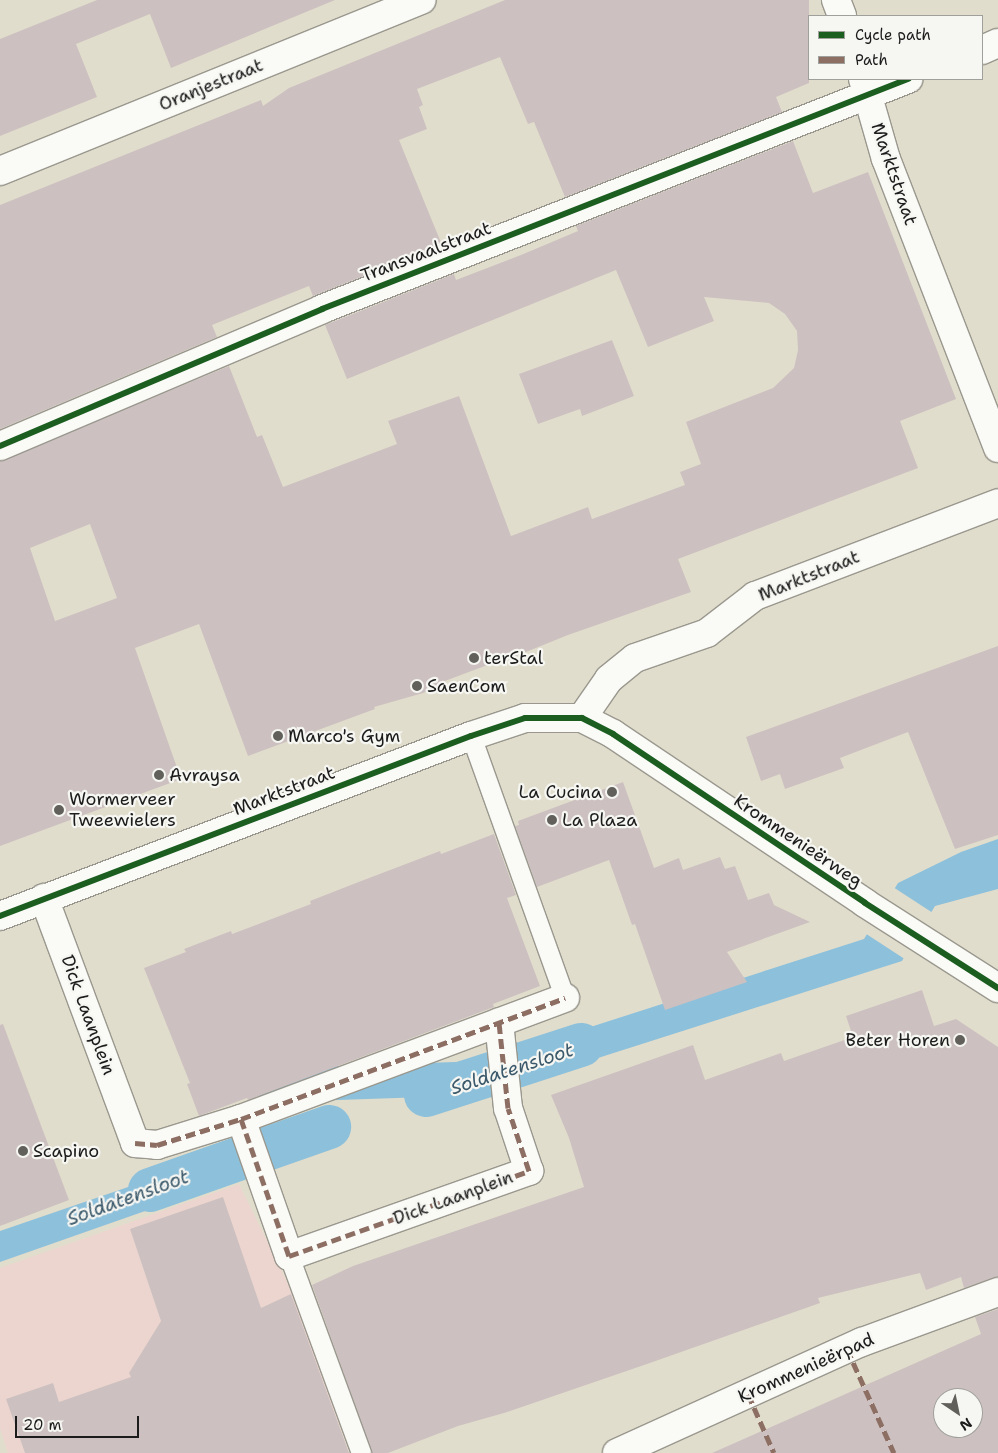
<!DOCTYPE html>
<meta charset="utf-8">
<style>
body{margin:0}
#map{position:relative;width:998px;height:1453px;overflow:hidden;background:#e1ddcc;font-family:"Shantell Sans",sans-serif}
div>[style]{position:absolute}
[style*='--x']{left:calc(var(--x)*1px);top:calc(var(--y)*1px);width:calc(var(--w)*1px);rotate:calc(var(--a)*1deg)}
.built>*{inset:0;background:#edd5cf}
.water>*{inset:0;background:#8dc0db;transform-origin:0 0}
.pier>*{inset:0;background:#e1ddcc;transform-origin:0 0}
.canal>*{height:44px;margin:-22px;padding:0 22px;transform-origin:22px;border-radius:22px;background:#8dc0db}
.building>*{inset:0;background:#ccc1c0}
.roads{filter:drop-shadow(1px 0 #9a988e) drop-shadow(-1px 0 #9a988e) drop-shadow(0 1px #9a988e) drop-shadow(0 -1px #9a988e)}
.service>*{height:19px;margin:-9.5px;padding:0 9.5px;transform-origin:9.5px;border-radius:9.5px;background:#fafaf7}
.pedestrian>*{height:28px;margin:-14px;padding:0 14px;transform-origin:14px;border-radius:14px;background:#fafaf7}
.minor>*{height:28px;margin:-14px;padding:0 14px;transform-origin:14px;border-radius:14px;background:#fafaf7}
.quiet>*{height:5px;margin-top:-2.5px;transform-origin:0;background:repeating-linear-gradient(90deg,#8d6e63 0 10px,transparent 0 15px)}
.cycleway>*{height:6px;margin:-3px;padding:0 3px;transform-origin:3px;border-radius:3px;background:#1b5e20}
.dots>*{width:14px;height:14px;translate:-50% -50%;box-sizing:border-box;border:2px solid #f6f6f2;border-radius:50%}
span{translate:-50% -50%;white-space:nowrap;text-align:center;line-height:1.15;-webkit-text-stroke:4.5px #f6f6f2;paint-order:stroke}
.street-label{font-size:18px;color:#1c1c1c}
.poi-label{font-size:18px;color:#1c1c1c}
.left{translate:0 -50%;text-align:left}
.right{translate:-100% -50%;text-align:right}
.water-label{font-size:19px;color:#3b596b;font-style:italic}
.legend{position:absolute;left:808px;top:15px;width:175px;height:65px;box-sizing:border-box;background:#f6f6f2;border:1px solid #9f9f9c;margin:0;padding:6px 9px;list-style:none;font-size:15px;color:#1c1c1c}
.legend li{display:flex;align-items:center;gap:10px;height:25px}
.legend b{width:25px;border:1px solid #9f9f9c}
.north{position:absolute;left:933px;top:1388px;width:50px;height:50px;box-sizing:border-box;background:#f6f6f2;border:1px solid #9f9f9c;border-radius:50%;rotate:146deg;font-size:14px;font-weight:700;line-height:20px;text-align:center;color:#1c1c1c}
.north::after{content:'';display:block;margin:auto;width:18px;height:22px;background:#61605a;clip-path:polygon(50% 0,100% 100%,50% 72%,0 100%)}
.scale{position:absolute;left:15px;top:1416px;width:124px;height:22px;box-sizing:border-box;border:2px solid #1c1c1c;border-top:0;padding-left:6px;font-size:15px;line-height:18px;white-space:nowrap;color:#1c1c1c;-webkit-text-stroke:4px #f6f6f2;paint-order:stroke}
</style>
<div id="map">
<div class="built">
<i style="clip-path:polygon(239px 1184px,295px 1298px,349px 1453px,8px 1453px,0 1428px,0 1268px)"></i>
</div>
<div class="water">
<i style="clip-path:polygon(998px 839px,998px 889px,935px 906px,902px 961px,529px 1080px,519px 1050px,864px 939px,898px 883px,961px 852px)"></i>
<i style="left:483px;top:1061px;width:34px;height:226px;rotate:88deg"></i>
<i style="clip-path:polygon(198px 1163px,222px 1184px,0 1262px,0 1231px)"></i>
</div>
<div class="pier">
<i style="left:893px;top:887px;width:49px;height:54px;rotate:33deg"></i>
</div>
<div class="canal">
<i style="--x:426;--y:1095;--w:163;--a:-17.9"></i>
<i style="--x:150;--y:1190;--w:190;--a:-19.4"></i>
</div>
<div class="building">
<i style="clip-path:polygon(97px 0,335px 0,171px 68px,150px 14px,76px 44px,97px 97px,0 136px,0 39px)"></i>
<i style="clip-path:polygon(505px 0,809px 0,809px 83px,776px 97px,782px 112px,565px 197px,534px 122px,528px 124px,500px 57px,417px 89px,423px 105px,419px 107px,427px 129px,399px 140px,442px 245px,313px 296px,309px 286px,212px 325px,217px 337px,0 429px,0 205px,261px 100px,263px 106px,289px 88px)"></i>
<i style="clip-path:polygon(evenodd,793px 141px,813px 193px,868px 172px,956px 399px,900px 421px,918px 468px,678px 559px,691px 592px,568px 635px,511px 658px,511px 656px,445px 681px,446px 683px,423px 693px,374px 707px,375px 709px,248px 756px,199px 624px,135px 648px,181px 779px,0 846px,0 461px,229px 366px,257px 437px,262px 435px,283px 487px,397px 444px,388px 421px,459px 396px,511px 536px,588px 507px,592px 519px,685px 485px,680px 472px,701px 464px,686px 422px,773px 388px,794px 368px,798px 350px,797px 331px,785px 314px,769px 303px,704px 297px,714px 321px,648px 347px,616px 270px,347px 379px,325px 325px,454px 274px,456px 280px,521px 255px,578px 231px,576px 226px,793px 141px,90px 524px,117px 598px,55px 621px,30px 548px,90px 524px)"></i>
<i style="clip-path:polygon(612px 340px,634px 396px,582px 416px,580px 409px,538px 424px,519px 374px)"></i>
<i style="clip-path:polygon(998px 646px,998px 835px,955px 849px,908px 732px,840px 758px,844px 768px,785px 789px,780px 774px,761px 781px,746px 737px)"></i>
<i style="clip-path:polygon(623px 782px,654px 868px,679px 858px,683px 870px,720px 857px,725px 869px,735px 866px,748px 900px,769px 893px,774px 905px,810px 922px,727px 952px,747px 982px,665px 1010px,635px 924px,632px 925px,609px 860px,537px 887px,515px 826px,519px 825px,518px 821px)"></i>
<i style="clip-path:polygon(494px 834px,516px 895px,507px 898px,540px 986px,493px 1004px,494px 1007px,248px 1100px,247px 1098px,199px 1116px,187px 1084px,190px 1083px,144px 968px,186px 952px,184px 949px,231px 931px,232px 934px,311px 904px,310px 901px,356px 883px,440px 851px,441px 854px)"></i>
<i style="clip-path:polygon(922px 990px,934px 1026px,956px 1019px,998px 1047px,998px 1277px,964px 1288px,961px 1277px,926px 1290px,920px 1273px,818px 1298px,820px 1303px,647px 1364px,504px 1413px,458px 1426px,388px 1453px,372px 1453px,312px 1285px,353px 1266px,584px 1187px,569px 1138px,551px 1095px,693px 1045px,705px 1080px,781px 1053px,784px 1061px,853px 1037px,846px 1016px)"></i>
<i style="clip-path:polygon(3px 1024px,69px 1200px,0 1226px,0 1025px)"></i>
<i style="clip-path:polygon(223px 1197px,261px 1308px,291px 1294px,349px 1453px,25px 1453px,6px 1399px,53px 1383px,59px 1402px,131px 1377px,129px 1373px,161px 1321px,130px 1229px)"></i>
<i style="clip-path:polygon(evenodd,998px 1309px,998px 1453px,712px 1453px,981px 1334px,975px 1317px,998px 1309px,943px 1398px,973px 1398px,973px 1428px,943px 1428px,943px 1398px)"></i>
</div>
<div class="roads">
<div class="service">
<i style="--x:471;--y:736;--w:278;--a:70.3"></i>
<i style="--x:289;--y:1256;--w:210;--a:69.9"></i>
</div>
<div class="pedestrian">
<i style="--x:241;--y:1119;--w:145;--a:70.7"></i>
<i style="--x:289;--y:1256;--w:255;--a:-19.5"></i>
<i style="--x:529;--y:1171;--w:66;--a:-108.4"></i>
<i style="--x:508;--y:1108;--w:86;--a:-96"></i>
<i style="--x:135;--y:1143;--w:22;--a:5"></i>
<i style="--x:157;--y:1145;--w:88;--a:-17.2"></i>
<i style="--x:241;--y:1119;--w:346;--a:-20.5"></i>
</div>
<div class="minor">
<i style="--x:836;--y:0;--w:17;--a:69"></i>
<i style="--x:982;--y:50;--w:17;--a:-24"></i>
<i style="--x:863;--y:79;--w:83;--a:74"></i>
<i style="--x:886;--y:159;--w:310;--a:68.8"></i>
<i style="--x:0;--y:171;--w:455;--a:-22.1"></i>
<i style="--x:0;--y:446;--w:350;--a:-23"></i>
<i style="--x:322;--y:309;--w:630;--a:-21.43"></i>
<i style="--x:582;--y:718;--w:47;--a:-55.3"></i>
<i style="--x:609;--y:679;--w:33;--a:-39"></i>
<i style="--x:635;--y:658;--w:76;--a:-19.1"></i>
<i style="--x:707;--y:633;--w:61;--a:-37.6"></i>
<i style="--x:755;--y:596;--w:260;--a:-20.9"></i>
<i style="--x:44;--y:898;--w:261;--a:69.6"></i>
<i style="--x:0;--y:916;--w:504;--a:-20.92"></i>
<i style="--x:471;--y:736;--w:57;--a:-18.4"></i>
<i style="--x:525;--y:718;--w:57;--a:0"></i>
<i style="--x:582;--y:718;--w:35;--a:27"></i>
<i style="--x:613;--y:734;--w:303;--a:33.8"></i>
<i style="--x:865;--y:903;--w:158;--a:32.6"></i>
<i style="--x:617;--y:1453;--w:269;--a:-24.4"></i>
<i style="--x:862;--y:1342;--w:145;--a:-20.2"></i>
</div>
</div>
<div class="quiet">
<i style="--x:241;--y:1119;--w:145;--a:70.7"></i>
<i style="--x:289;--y:1256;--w:255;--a:-19.5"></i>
<i style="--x:529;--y:1171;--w:66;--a:-108.4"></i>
<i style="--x:508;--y:1108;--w:86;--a:-96"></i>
<i style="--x:135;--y:1143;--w:22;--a:5"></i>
<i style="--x:157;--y:1145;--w:88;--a:-17.2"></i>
<i style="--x:241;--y:1119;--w:346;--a:-20.5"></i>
<i style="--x:847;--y:1349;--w:114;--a:65.7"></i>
<i style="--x:748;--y:1394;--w:64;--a:66.2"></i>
</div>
<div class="cycleway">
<i style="--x:0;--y:446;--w:350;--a:-23"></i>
<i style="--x:322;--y:309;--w:630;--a:-21.43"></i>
<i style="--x:0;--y:916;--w:504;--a:-20.92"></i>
<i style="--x:471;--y:736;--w:57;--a:-18.4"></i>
<i style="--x:525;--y:718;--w:57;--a:0"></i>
<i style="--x:582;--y:718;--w:35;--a:27"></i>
<i style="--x:613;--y:734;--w:303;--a:33.8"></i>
<i style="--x:865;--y:903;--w:158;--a:32.6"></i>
</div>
<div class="dots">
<i style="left:474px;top:658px;background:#61605a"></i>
<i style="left:417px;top:686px;background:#61605a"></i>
<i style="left:278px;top:736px;background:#61605a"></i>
<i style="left:159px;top:775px;background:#61605a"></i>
<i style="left:612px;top:792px;background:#61605a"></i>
<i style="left:59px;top:810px;background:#61605a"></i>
<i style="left:552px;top:820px;background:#61605a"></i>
<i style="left:960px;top:1040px;background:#61605a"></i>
<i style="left:23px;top:1151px;background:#61605a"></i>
</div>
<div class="street-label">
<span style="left:211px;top:85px;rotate:-22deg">Oranjestraat</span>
<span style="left:894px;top:174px;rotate:71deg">Marktstraat</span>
<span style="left:426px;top:252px;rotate:-21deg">Transvaalstraat</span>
<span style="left:809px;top:576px;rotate:-22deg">Marktstraat</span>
<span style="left:284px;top:791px;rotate:-21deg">Marktstraat</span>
<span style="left:798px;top:841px;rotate:34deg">Krommenieërweg</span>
<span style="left:88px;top:1015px;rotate:70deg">Dick Laanplein</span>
<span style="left:453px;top:1198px;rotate:-20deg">Dick Laanplein</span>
<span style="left:806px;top:1368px;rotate:-24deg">Krommenieërpad</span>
</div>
<div class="poi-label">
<span class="left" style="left:484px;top:658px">terStal</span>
<span class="left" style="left:427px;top:686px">SaenCom</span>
<span class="left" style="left:288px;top:736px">Marco's Gym</span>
<span class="left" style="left:169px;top:775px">Avraysa</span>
<span class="right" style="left:602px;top:792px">La Cucina</span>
<span class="left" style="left:69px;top:810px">Wormerveer<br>Tweewielers</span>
<span class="left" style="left:562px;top:820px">La Plaza</span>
<span class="right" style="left:950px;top:1040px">Beter Horen</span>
<span class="left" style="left:33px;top:1151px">Scapino</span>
</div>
<div class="water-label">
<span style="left:512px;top:1069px;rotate:-18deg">Soldatensloot</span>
<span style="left:128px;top:1198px;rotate:-20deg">Soldatensloot</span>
</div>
<ul class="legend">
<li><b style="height:6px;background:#1b5e20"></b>Cycle path</li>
<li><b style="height:6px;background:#8d6e63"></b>Path</li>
</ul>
<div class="north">N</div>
<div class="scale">20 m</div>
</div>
